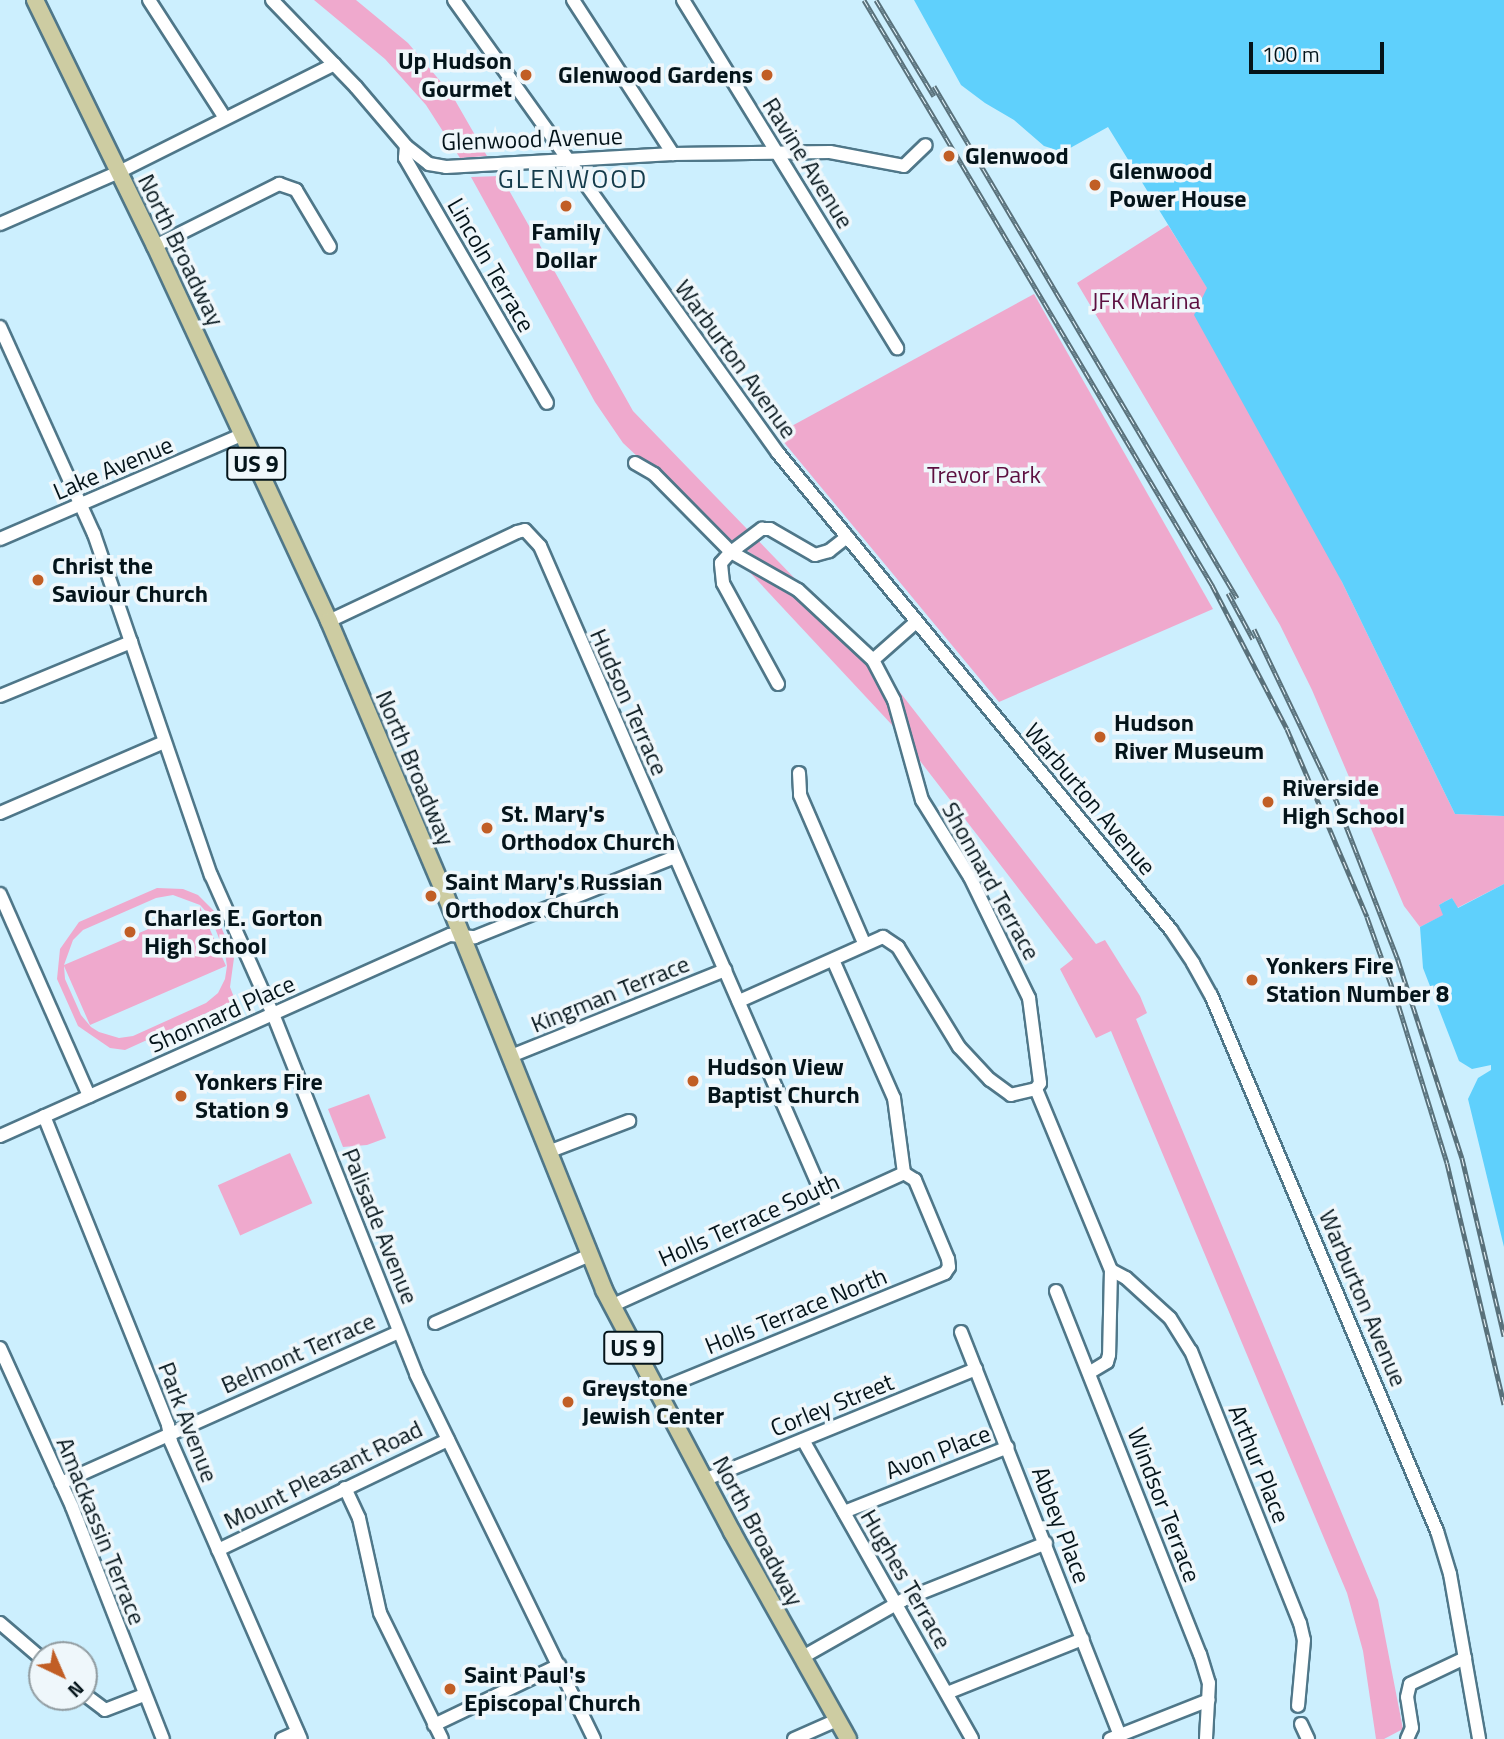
<!DOCTYPE html>
<style>
body{margin:0}
#map{position:relative;width:1504px;height:1739px;overflow:hidden;background:#cceffe;font-family:"Titillium Web",sans-serif}
div>[style]{position:absolute}
[style*='--x']{left:calc(var(--x)*1px);top:calc(var(--y)*1px);width:calc(var(--w)*1px);rotate:calc(var(--a)*1deg)}
.green>*{inset:0;background:#efa9cd;transform-origin:0 0}
.water>*{inset:0;background:#5fd0fc}
.roads{filter:drop-shadow(2px 0 #4f7789) drop-shadow(-2px 0 #4f7789) drop-shadow(0 2px #4f7789) drop-shadow(0 -2px #4f7789)}
.minor>*{height:12px;margin:-6px;padding:0 6px;transform-origin:6px;border-radius:6px;background:#fff}
.major>*{height:16px;margin:-8px;padding:0 8px;transform-origin:8px;border-radius:8px;background:#cdcca2}
.rail>*{height:5px;margin-top:-2.5px;transform-origin:0;background:repeating-linear-gradient(90deg,#eff7fb 0 8px,#59717b 0 16px);box-sizing:border-box;border-block:2px solid #59717b}
.dots>*{width:19px;height:19px;translate:-50% -50%;box-sizing:border-box;border:4px solid #eff7fb;border-radius:50%}
span{translate:-50% -50%;white-space:nowrap;text-align:center;line-height:1.15;-webkit-text-stroke:7px #eff7fb;paint-order:stroke}
.shield-label span{padding:2px 5px;background:#eff7fb;border:2px solid;border-radius:5px;-webkit-text-stroke-width:0}
.shield-label{font-size:23px;color:#04141a;font-weight:700}
.poi-label{font-size:24px;color:#04141a;font-weight:700}
.right{translate:-100% -50%;text-align:right}
.left{translate:0 -50%;text-align:left}
.street-label{font-size:24px;color:#04141a}
.park-label{font-size:24px;color:#5d1041}
.neighbourhood-label{font-size:26px;color:#133b4b;letter-spacing:2px}
.north{position:absolute;left:28px;top:1641px;width:70px;height:70px;box-sizing:border-box;background:#eff7fb;border:2px solid #919ca1;border-radius:50%;rotate:136deg;font-size:19px;font-weight:700;line-height:28px;text-align:center;color:#04141a}
.north::after{content:'';display:block;margin:auto;width:24px;height:32px;background:#c15e25;clip-path:polygon(50% 0,100% 100%,50% 72%,0 100%)}
.scale{position:absolute;left:1249px;top:42px;width:135px;height:32px;box-sizing:border-box;border:4px solid #04141a;border-top:0;padding-left:9px;font-size:21px;line-height:24px;white-space:nowrap;color:#04141a;-webkit-text-stroke:5px #eff7fb;paint-order:stroke}
</style>
<div id="map">
<div class="green">
<i style="clip-path:polygon(314px 0,356px 0,408px 43px,452px 95px,487px 156px,460px 158px,426px 105px,385px 59px)"></i>
<i style="clip-path:polygon(501px 176px,633px 411px,804px 588px,717px 531px,623px 443px,595px 402px,471px 177px)"></i>
<i style="clip-path:polygon(1168px 225px,1208px 289px,1342px 582px,1455px 814px,1504px 816px,1504px 884px,1457px 908px,1452px 898px,1446px 901px,1439px 905px,1444px 915px,1420px 927px,1404px 906px,1312px 690px,1280px 625px,1077px 283px)"></i>
<i style="clip-path:polygon(1034px 294px,1213px 609px,999px 702px,777px 434px)"></i>
<i style="clip-path:polygon(743px 565px,794px 594px,866px 660px,891px 702px,893px 726px)"></i>
<i style="clip-path:polygon(892px 682px,1096px 944px,1105px 940px,1140px 996px,1147px 1013px,1136px 1019px,1378px 1600px,1403px 1729px,1384px 1739px,1376px 1739px,1363px 1651px,1347px 1593px,1111px 1031px,1096px 1038px,1060px 969px,1073px 959px,917px 757px)"></i>
<i style="clip-path:polygon(evenodd,157px 888px,183px 889px,198px 895px,215px 912px,234px 958px,230px 987px,235px 1000px,125px 1050px,110px 1048px,78px 1026px,57px 979px,60px 949px,79px 922px,157px 888px,173px 895px,200px 905px,210px 916px,225px 953px,227px 966px,225px 979px,218px 993px,206px 1003px,133px 1036px,119px 1038px,99px 1032px,91px 1027px,81px 1015px,65px 979px,64px 966px,90px 1025px,226px 966px,200px 907px,64px 965px,73px 940px,83px 930px,156px 898px,173px 895px)"></i>
<i style="clip-path:polygon(369px 1094px,386px 1138px,367px 1145px,343px 1147px,328px 1109px)"></i>
<i style="left:290px;top:1153px;width:55px;height:79px;rotate:66deg"></i>
</div>
<div class="water">
<i style="clip-path:polygon(914px 0,1504px 0,1504px 816px,1455px 814px,1342px 582px,1194px 315px,1207px 288px,1108px 127px,1063px 152px,1044px 146px,1014px 120px,985px 103px,961px 85px)"></i>
<i style="clip-path:polygon(1504px 884px,1504px 1247px,1468px 1099px,1478px 1078px,1491px 1070px,1491px 1065px,1472px 1069px,1459px 1061px,1423px 968px,1420px 927px,1443px 915px,1439px 905px,1446px 901px,1452px 898px,1458px 908px)"></i>
</div>
<div class="roads">
<div class="minor">
<i style="--x:149;--y:0;--w:140;--a:57.2"></i>
<i style="--x:272;--y:0;--w:121;--a:46"></i>
<i style="--x:356;--y:87;--w:77;--a:49.7"></i>
<i style="--x:406;--y:146;--w:29;--a:38"></i>
<i style="--x:429;--y:164;--w:17;--a:10"></i>
<i style="--x:446;--y:167;--w:227;--a:-3.3"></i>
<i style="--x:673;--y:154;--w:157;--a:-0.7"></i>
<i style="--x:830;--y:152;--w:75;--a:10.7"></i>
<i style="--x:904;--y:166;--w:30;--a:-44"></i>
<i style="--x:454;--y:0;--w:557;--a:54.43"></i>
<i style="--x:778;--y:453;--w:618;--a:50.51"></i>
<i style="--x:1171;--y:930;--w:40;--a:56"></i>
<i style="--x:1193;--y:963;--w:37;--a:61"></i>
<i style="--x:1211;--y:995;--w:582;--a:67.14"></i>
<i style="--x:1437;--y:1531;--w:45;--a:73.2"></i>
<i style="--x:1450;--y:1574;--w:168;--a:80"></i>
<i style="--x:573;--y:0;--w:184;--a:57"></i>
<i style="--x:683;--y:0;--w:409;--a:58.4"></i>
<i style="--x:406;--y:146;--w:12;--a:95"></i>
<i style="--x:405;--y:158;--w:283;--a:59.9"></i>
<i style="--x:0;--y:224;--w:130;--a:-23.6"></i>
<i style="--x:119;--y:172;--w:241;--a:-26.6"></i>
<i style="--x:155;--y:246;--w:139;--a:-26.6"></i>
<i style="--x:279;--y:184;--w:18;--a:19"></i>
<i style="--x:296;--y:190;--w:66;--a:59.2"></i>
<i style="--x:0;--y:327;--w:227;--a:65.6"></i>
<i style="--x:94;--y:534;--w:361;--a:71.1"></i>
<i style="--x:211;--y:875;--w:152;--a:66"></i>
<i style="--x:273;--y:1014;--w:387;--a:68.3"></i>
<i style="--x:416;--y:1374;--w:406;--a:64"></i>
<i style="--x:635;--y:463;--w:22;--a:30"></i>
<i style="--x:654;--y:474;--w:110;--a:45.4"></i>
<i style="--x:731;--y:552;--w:77;--a:29.6"></i>
<i style="--x:798;--y:590;--w:103;--a:43"></i>
<i style="--x:873;--y:660;--w:45;--a:62.3"></i>
<i style="--x:894;--y:700;--w:104;--a:74.4"></i>
<i style="--x:922;--y:800;--w:91;--a:58.1"></i>
<i style="--x:970;--y:877;--w:135;--a:64"></i>
<i style="--x:1029;--y:998;--w:86;--a:82.6"></i>
<i style="--x:1040;--y:1083;--w:7;--a:124"></i>
<i style="--x:1036;--y:1089;--w:26;--a:167"></i>
<i style="--x:1011;--y:1095;--w:26;--a:-144"></i>
<i style="--x:990;--y:1080;--w:45;--a:-133.2"></i>
<i style="--x:959;--y:1047;--w:117;--a:-121.4"></i>
<i style="--x:898;--y:947;--w:18;--a:-146"></i>
<i style="--x:883;--y:937;--w:158;--a:156"></i>
<i style="--x:0;--y:539;--w:263;--a:-23.3"></i>
<i style="--x:329;--y:621;--w:208;--a:-25.3"></i>
<i style="--x:517;--y:532;--w:8;--a:-14"></i>
<i style="--x:525;--y:530;--w:22;--a:47"></i>
<i style="--x:540;--y:546;--w:721;--a:66.46"></i>
<i style="--x:873;--y:660;--w:57;--a:-41.5"></i>
<i style="--x:778;--y:684;--w:115;--a:-118.6"></i>
<i style="--x:723;--y:583;--w:20;--a:-96"></i>
<i style="--x:721;--y:563;--w:15;--a:-48"></i>
<i style="--x:731;--y:552;--w:39;--a:-37"></i>
<i style="--x:762;--y:529;--w:8;--a:0"></i>
<i style="--x:770;--y:529;--w:52;--a:30"></i>
<i style="--x:815;--y:555;--w:15;--a:-16"></i>
<i style="--x:829;--y:551;--w:23;--a:-38"></i>
<i style="--x:0;--y:696;--w:142;--a:-22.4"></i>
<i style="--x:799;--y:773;--w:22;--a:87"></i>
<i style="--x:800;--y:795;--w:163;--a:66.6"></i>
<i style="--x:0;--y:813;--w:179;--a:-23.4"></i>
<i style="--x:0;--y:894;--w:221;--a:66.2"></i>
<i style="--x:833;--y:960;--w:151;--a:66.2"></i>
<i style="--x:894;--y:1098;--w:76;--a:82.4"></i>
<i style="--x:511;--y:1056;--w:231;--a:-21.9"></i>
<i style="--x:1036;--y:1089;--w:196;--a:67.5"></i>
<i style="--x:1111;--y:1270;--w:85;--a:91.3"></i>
<i style="--x:1109;--y:1355;--w:7;--a:106"></i>
<i style="--x:1107;--y:1362;--w:21;--a:149"></i>
<i style="--x:44;--y:1116;--w:333;--a:68.1"></i>
<i style="--x:168;--y:1425;--w:17;--a:80"></i>
<i style="--x:171;--y:1442;--w:324;--a:66.4"></i>
<i style="--x:0;--y:1136;--w:493;--a:-24.1"></i>
<i style="--x:450;--y:935;--w:25;--a:5"></i>
<i style="--x:475;--y:937;--w:215;--a:-21.8"></i>
<i style="--x:548;--y:1152;--w:87;--a:-20.9"></i>
<i style="--x:1111;--y:1270;--w:17;--a:28"></i>
<i style="--x:1126;--y:1278;--w:59;--a:42.3"></i>
<i style="--x:1170;--y:1318;--w:39;--a:58"></i>
<i style="--x:1191;--y:1351;--w:293;--a:68.2"></i>
<i style="--x:1300;--y:1623;--w:17;--a:77"></i>
<i style="--x:1304;--y:1640;--w:66;--a:95.2"></i>
<i style="--x:1056;--y:1291;--w:391;--a:68.4"></i>
<i style="--x:1200;--y:1654;--w:30;--a:73"></i>
<i style="--x:1209;--y:1683;--w:56;--a:93.1"></i>
<i style="--x:611;--y:1306;--w:322;--a:-24.4"></i>
<i style="--x:435;--y:1323;--w:169;--a:-23.7"></i>
<i style="--x:961;--y:1332;--w:433;--a:68.5"></i>
<i style="--x:0;--y:1348;--w:175;--a:65.6"></i>
<i style="--x:72;--y:1507;--w:249;--a:68.6"></i>
<i style="--x:656;--y:1391;--w:312;--a:-22.2"></i>
<i style="--x:945;--y:1273;--w:7;--a:-56"></i>
<i style="--x:949;--y:1267;--w:8;--a:-97"></i>
<i style="--x:948;--y:1259;--w:86;--a:-112.7"></i>
<i style="--x:915;--y:1180;--w:13;--a:-148"></i>
<i style="--x:803;--y:1440;--w:343;--a:60.5"></i>
<i style="--x:704;--y:1480;--w:294;--a:-22.2"></i>
<i style="--x:61;--y:1483;--w:370;--a:-24.1"></i>
<i style="--x:345;--y:1488;--w:33;--a:65"></i>
<i style="--x:359;--y:1518;--w:97;--a:77.5"></i>
<i style="--x:380;--y:1613;--w:140;--a:63.8"></i>
<i style="--x:844;--y:1512;--w:176;--a:-21.6"></i>
<i style="--x:218;--y:1550;--w:255;--a:-25.6"></i>
<i style="--x:0;--y:1623;--w:55;--a:40.6"></i>
<i style="--x:801;--y:1658;--w:117;--a:-29.6"></i>
<i style="--x:903;--y:1600;--w:154;--a:-21.7"></i>
<i style="--x:947;--y:1693;--w:146;--a:-21.7"></i>
<i style="--x:84;--y:1694;--w:26;--a:37"></i>
<i style="--x:105;--y:1710;--w:42;--a:-21"></i>
<i style="--x:1301;--y:1724;--w:17;--a:65"></i>
<i style="--x:434;--y:1725;--w:139;--a:-25.6"></i>
<i style="--x:282;--y:1739;--w:17;--a:-24"></i>
<i style="--x:794;--y:1739;--w:47;--a:-23.8"></i>
<i style="--x:1110;--y:1739;--w:106;--a:-21.5"></i>
<i style="--x:1407;--y:1739;--w:12;--a:-66"></i>
<i style="--x:1412;--y:1728;--w:31;--a:-99"></i>
<i style="--x:1407;--y:1697;--w:13;--a:-77"></i>
<i style="--x:1410;--y:1684;--w:61;--a:-25.3"></i>
</div>
<div class="major">
<i style="--x:35;--y:0;--w:274;--a:64"></i>
<i style="--x:155;--y:246;--w:413;--a:65.1"></i>
<i style="--x:329;--y:621;--w:291;--a:67"></i>
<i style="--x:443;--y:889;--w:432;--a:68.1"></i>
<i style="--x:604;--y:1290;--w:274;--a:62.1"></i>
<i style="--x:732;--y:1532;--w:237;--a:60.7"></i>
</div>
</div>
<div class="rail">
<i style="--x:864;--y:0;--w:681;--a:59.25"></i>
<i style="--x:1212;--y:585;--w:162;--a:62.5"></i>
<i style="--x:1287;--y:729;--w:204;--a:66.9"></i>
<i style="--x:1367;--y:917;--w:96;--a:70.4"></i>
<i style="--x:1399;--y:1007;--w:163;--a:72.9"></i>
<i style="--x:1447;--y:1163;--w:248;--a:76.7"></i>
<i style="--x:876;--y:0;--w:112;--a:58.9"></i>
<i style="--x:934;--y:86;--w:595;--a:59.38"></i>
<i style="--x:1228;--y:593;--w:52;--a:61.5"></i>
<i style="--x:1254;--y:629;--w:190;--a:64.4"></i>
<i style="--x:1336;--y:800;--w:172;--a:68.8"></i>
<i style="--x:1398;--y:960;--w:208;--a:72.1"></i>
<i style="--x:1462;--y:1158;--w:183;--a:76.7"></i>
</div>
<div class="dots">
<i style="left:526px;top:75px;background:#c15e25"></i>
<i style="left:767px;top:75px;background:#c15e25"></i>
<i style="left:949px;top:156px;background:#c15e25"></i>
<i style="left:1095px;top:185px;background:#c15e25"></i>
<i style="left:566px;top:206px;background:#c15e25"></i>
<i style="left:38px;top:580px;background:#c15e25"></i>
<i style="left:1100px;top:737px;background:#c15e25"></i>
<i style="left:1268px;top:802px;background:#c15e25"></i>
<i style="left:487px;top:828px;background:#c15e25"></i>
<i style="left:431px;top:896px;background:#c15e25"></i>
<i style="left:130px;top:932px;background:#c15e25"></i>
<i style="left:1252px;top:980px;background:#c15e25"></i>
<i style="left:693px;top:1081px;background:#c15e25"></i>
<i style="left:181px;top:1096px;background:#c15e25"></i>
<i style="left:568px;top:1402px;background:#c15e25"></i>
<i style="left:450px;top:1689px;background:#c15e25"></i>
</div>
<div class="shield-label">
<span style="left:256px;top:464px">US 9</span>
<span style="left:633px;top:1348px">US 9</span>
</div>
<div class="poi-label">
<span class="right" style="left:512px;top:75px">Up Hudson<br>Gourmet</span>
<span class="right" style="left:753px;top:75px">Glenwood Gardens</span>
<span class="left" style="left:965px;top:156px">Glenwood</span>
<span class="left" style="left:1109px;top:185px">Glenwood<br>Power House</span>
<span style="left:566px;top:246px">Family<br>Dollar</span>
<span class="left" style="left:52px;top:580px">Christ the<br>Saviour Church</span>
<span class="left" style="left:1114px;top:737px">Hudson<br>River Museum</span>
<span class="left" style="left:1282px;top:802px">Riverside<br>High School</span>
<span class="left" style="left:501px;top:828px">St. Mary's<br>Orthodox Church</span>
<span class="left" style="left:445px;top:896px">Saint Mary's Russian<br>Orthodox Church</span>
<span class="left" style="left:144px;top:932px">Charles E. Gorton<br>High School</span>
<span class="left" style="left:1266px;top:980px">Yonkers Fire<br>Station Number 8</span>
<span class="left" style="left:707px;top:1081px">Hudson View<br>Baptist Church</span>
<span class="left" style="left:195px;top:1096px">Yonkers Fire<br>Station 9</span>
<span class="left" style="left:582px;top:1402px">Greystone<br>Jewish Center</span>
<span class="left" style="left:464px;top:1689px">Saint Paul's<br>Episcopal Church</span>
</div>
<div class="street-label">
<span style="left:532px;top:139px;rotate:-2deg">Glenwood Avenue</span>
<span style="left:808px;top:163px;rotate:58deg">Ravine Avenue</span>
<span style="left:181px;top:250px;rotate:64deg">North Broadway</span>
<span style="left:491px;top:265px;rotate:60deg">Lincoln Terrace</span>
<span style="left:736px;top:359px;rotate:54deg">Warburton Avenue</span>
<span style="left:113px;top:468px;rotate:-23deg">Lake Avenue</span>
<span style="left:629px;top:702px;rotate:66deg">Hudson Terrace</span>
<span style="left:415px;top:768px;rotate:67deg">North Broadway</span>
<span style="left:1090px;top:799px;rotate:50deg">Warburton Avenue</span>
<span style="left:991px;top:881px;rotate:61deg">Shonnard Terrace</span>
<span style="left:610px;top:994px;rotate:-22deg">Kingman Terrace</span>
<span style="left:222px;top:1014px;rotate:-24deg">Shonnard Place</span>
<span style="left:749px;top:1220px;rotate:-24deg">Holls Terrace South</span>
<span style="left:380px;top:1226px;rotate:68deg">Palisade Avenue</span>
<span style="left:1363px;top:1298px;rotate:67deg">Warburton Avenue</span>
<span style="left:796px;top:1311px;rotate:-22deg">Holls Terrace North</span>
<span style="left:298px;top:1353px;rotate:-24deg">Belmont Terrace</span>
<span style="left:832px;top:1405px;rotate:-22deg">Corley Street</span>
<span style="left:188px;top:1422px;rotate:69deg">Park Avenue</span>
<span style="left:938px;top:1452px;rotate:-21deg">Avon Place</span>
<span style="left:1259px;top:1464px;rotate:68deg">Arthur Place</span>
<span style="left:323px;top:1475px;rotate:-26deg">Mount Pleasant Road</span>
<span style="left:1164px;top:1505px;rotate:69deg">Windsor Terrace</span>
<span style="left:1061px;top:1525px;rotate:69deg">Abbey Place</span>
<span style="left:101px;top:1531px;rotate:68deg">Amackassin Terrace</span>
<span style="left:758px;top:1531px;rotate:62deg">North Broadway</span>
<span style="left:906px;top:1579px;rotate:60deg">Hughes Terrace</span>
</div>
<div class="park-label">
<span style="left:1146px;top:301px">JFK Marina</span>
<span style="left:984px;top:475px">Trevor Park</span>
</div>
<div class="neighbourhood-label">
<span style="left:573px;top:179px">GLENWOOD</span>
</div>
<div class="north">N</div>
<div class="scale">100 m</div>
</div>
